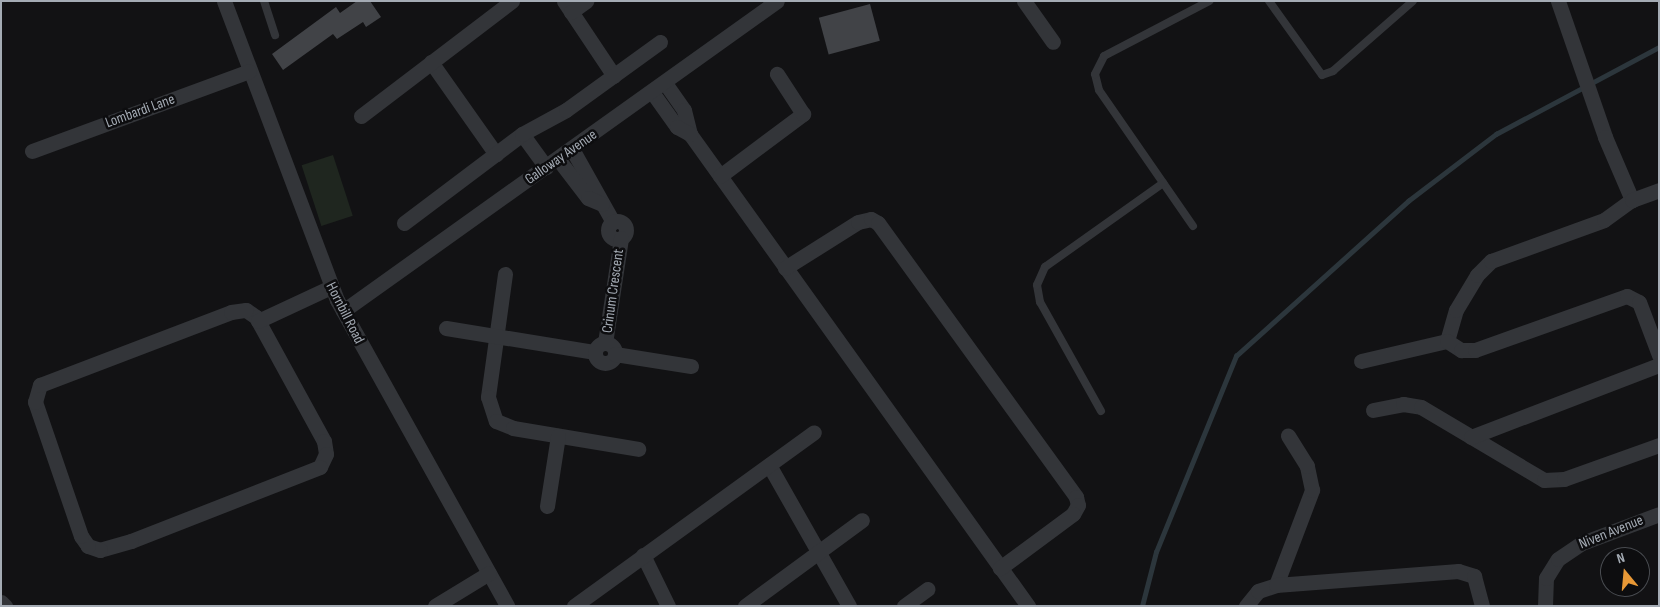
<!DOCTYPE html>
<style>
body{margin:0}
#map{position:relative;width:1660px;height:607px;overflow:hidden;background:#121214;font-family:"Sofia Sans Condensed",sans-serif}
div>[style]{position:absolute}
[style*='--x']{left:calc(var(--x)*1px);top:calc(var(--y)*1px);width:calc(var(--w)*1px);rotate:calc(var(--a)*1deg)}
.green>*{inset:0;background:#1f261f;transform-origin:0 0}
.stream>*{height:4.5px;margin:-2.25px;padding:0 2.25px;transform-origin:2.25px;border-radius:2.25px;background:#2c363c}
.building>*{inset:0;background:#414347;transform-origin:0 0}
.lane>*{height:8px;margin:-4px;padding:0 4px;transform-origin:4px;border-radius:4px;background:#333539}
.street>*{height:15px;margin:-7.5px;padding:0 7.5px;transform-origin:7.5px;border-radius:7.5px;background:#333539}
.street>.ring{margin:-7.5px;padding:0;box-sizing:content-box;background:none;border:15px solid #333539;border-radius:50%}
span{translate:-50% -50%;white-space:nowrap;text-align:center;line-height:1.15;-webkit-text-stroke:5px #0d0d0f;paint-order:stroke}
.street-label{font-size:15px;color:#a4abb4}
.frame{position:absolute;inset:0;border:2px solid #a4abb4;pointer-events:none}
.north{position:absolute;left:1600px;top:547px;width:50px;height:50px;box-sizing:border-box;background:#0d0d0f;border:1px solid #494c51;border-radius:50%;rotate:343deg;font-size:14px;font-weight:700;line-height:20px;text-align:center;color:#a4abb4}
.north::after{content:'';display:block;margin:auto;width:18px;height:22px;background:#e89836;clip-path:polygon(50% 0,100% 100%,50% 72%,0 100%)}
</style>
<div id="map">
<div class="green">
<i style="left:333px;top:155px;width:64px;height:33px;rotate:72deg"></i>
</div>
<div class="stream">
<i style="--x:1142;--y:606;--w:56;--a:-75.5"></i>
<i style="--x:1156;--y:552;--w:212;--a:-67.8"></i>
<i style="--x:1236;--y:356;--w:232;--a:-42"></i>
<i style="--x:1408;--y:201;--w:111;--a:-37.3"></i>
<i style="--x:1496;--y:134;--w:185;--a:-28.1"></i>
</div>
<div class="building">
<i style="clip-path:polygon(357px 1px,370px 1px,381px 17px,366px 27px,363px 22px,337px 39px,333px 34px,283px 70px,272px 54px,336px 7px,340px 13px)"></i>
<i style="left:870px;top:4px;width:38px;height:53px;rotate:75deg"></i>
</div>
<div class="lane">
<i style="--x:264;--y:1;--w:36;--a:72"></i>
<i style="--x:1269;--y:1;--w:91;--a:54.4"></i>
<i style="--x:1322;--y:75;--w:12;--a:-20"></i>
<i style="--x:1333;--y:71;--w:106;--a:-41.2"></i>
<i style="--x:1193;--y:226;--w:165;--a:-124.7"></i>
<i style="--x:1099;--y:90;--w:16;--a:-104"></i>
<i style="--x:1095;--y:74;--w:20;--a:-63"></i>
<i style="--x:1104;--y:56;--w:119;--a:-27.6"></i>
<i style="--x:1101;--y:411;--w:125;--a:-119.2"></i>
<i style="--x:1040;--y:302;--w:17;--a:-100"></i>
<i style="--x:1037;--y:285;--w:20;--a:-66"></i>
<i style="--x:1045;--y:267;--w:145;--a:-35.4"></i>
</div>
<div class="street">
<i style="--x:224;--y:1;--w:320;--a:69.3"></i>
<i style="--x:337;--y:300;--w:350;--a:60.9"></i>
<i style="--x:564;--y:1;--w:90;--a:56.3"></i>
<i style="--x:1024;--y:1;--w:50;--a:54.7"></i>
<i style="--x:1558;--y:1;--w:144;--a:70.9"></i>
<i style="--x:1605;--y:137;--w:69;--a:66.8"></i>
<i style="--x:571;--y:12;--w:19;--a:-36"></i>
<i style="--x:431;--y:62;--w:113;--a:54.8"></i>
<i style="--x:665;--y:83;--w:33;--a:55"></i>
<i style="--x:684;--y:110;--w:25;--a:76"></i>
<i style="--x:690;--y:134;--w:581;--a:54.39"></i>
<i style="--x:652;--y:92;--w:43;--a:54.5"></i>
<i style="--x:677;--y:127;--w:15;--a:28"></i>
<i style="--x:361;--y:116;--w:190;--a:-37.3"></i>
<i style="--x:522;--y:134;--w:41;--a:54"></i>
<i style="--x:572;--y:149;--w:84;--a:60.7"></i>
<i style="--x:32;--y:151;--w:231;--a:-20.2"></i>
<i style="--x:558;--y:159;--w:49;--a:52.4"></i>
<i style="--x:588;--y:198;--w:15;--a:23"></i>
<i style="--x:720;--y:176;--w:104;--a:-36.8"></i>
<i style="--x:803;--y:114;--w:48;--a:-123"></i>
<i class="ring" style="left:608px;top:221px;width:3px;height:3px"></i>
<i style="--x:404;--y:223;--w:148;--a:-37"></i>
<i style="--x:522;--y:134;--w:50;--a:-28.6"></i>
<i style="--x:566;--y:110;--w:116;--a:-35.9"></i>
<i style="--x:785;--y:268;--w:86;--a:-32.2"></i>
<i style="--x:858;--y:222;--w:13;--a:-13"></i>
<i style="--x:871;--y:219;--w:8;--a:30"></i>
<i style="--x:878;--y:223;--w:338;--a:54.1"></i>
<i style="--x:1076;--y:497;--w:8;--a:76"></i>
<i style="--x:1078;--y:505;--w:10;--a:119"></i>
<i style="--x:1073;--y:514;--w:91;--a:143.5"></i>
<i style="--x:505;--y:274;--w:124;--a:97.9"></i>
<i style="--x:488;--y:397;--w:25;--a:72"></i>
<i style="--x:496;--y:421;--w:18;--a:22"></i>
<i style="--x:513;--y:428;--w:127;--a:9.5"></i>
<i style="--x:246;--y:310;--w:12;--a:35"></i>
<i style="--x:256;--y:317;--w:141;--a:61.3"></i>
<i style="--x:324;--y:441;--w:13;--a:81"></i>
<i style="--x:326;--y:454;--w:14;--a:115"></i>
<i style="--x:320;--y:467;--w:203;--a:158.6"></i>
<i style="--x:131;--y:541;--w:32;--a:164"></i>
<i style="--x:100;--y:550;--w:13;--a:-162"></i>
<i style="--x:88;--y:546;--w:12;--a:-125"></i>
<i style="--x:81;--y:536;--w:142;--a:-108.9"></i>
<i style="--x:35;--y:402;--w:18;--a:-74"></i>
<i style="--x:40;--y:385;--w:204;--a:-20.9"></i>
<i style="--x:231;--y:312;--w:15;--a:-8"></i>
<i style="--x:343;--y:311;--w:533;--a:-35.54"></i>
<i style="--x:258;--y:321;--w:81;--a:-25"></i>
<i style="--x:446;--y:328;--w:151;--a:9.2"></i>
<i style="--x:1447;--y:341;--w:32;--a:-74"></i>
<i style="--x:1456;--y:310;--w:41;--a:-59"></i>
<i style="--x:1477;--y:275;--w:20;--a:-45"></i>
<i style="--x:1491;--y:261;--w:120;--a:-19.9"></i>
<i style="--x:1604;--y:220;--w:34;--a:-36"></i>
<i style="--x:1632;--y:200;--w:29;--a:-20"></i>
<i style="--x:605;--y:343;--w:106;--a:-81.3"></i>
<i class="ring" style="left:595px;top:343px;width:5px;height:5px"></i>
<i style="--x:615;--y:354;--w:77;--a:9"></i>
<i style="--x:1361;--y:361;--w:88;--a:-13.1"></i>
<i style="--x:1447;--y:341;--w:17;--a:33"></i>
<i style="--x:1461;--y:350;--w:14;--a:0"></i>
<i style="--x:1475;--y:350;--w:161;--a:-19.6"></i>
<i style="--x:1627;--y:296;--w:13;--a:27"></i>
<i style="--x:1639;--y:302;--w:57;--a:69.3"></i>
<i style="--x:1373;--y:410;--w:31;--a:-11"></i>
<i style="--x:1403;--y:404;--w:18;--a:9"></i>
<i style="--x:1421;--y:407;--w:143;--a:30.7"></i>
<i style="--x:1544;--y:480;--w:20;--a:-3"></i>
<i style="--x:1564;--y:479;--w:101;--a:-19.7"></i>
<i style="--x:1471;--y:437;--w:201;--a:-21"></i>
<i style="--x:769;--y:465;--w:162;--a:60.4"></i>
<i style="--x:547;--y:506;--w:71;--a:-81.1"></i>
<i style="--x:643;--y:555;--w:57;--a:63.9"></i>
<i style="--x:1276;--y:585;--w:102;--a:-69.2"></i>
<i style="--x:1312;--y:490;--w:25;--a:-102"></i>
<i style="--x:1307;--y:466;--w:36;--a:-122"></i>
<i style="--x:1;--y:602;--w:6;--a:45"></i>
<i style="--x:435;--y:606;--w:63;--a:-31.4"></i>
<i style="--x:574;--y:606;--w:296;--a:-35.9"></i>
<i style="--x:745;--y:606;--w:145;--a:-36.3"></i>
<i style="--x:904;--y:606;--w:29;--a:-36"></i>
<i style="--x:1246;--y:606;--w:19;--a:-51"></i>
<i style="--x:1258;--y:591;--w:19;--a:-18"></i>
<i style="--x:1276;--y:585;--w:183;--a:-4.4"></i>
<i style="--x:1458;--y:571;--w:17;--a:17"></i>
<i style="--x:1474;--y:576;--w:31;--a:75"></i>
<i style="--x:1545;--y:606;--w:28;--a:-88"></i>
<i style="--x:1546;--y:578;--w:22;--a:-58"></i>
<i style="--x:1558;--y:559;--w:29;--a:-34"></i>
<i style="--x:1582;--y:543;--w:82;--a:-20.6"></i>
</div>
<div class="street-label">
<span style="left:140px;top:111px;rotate:-20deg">Lombardi Lane</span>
<span style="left:561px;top:157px;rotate:-35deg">Galloway Avenue</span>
<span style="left:613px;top:291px;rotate:-82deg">Crinum Crescent</span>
<span style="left:345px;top:313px;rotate:63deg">Hornbill Road</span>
<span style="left:1611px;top:532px;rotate:-22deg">Niven Avenue</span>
</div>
<div class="frame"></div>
<div class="north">N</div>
</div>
